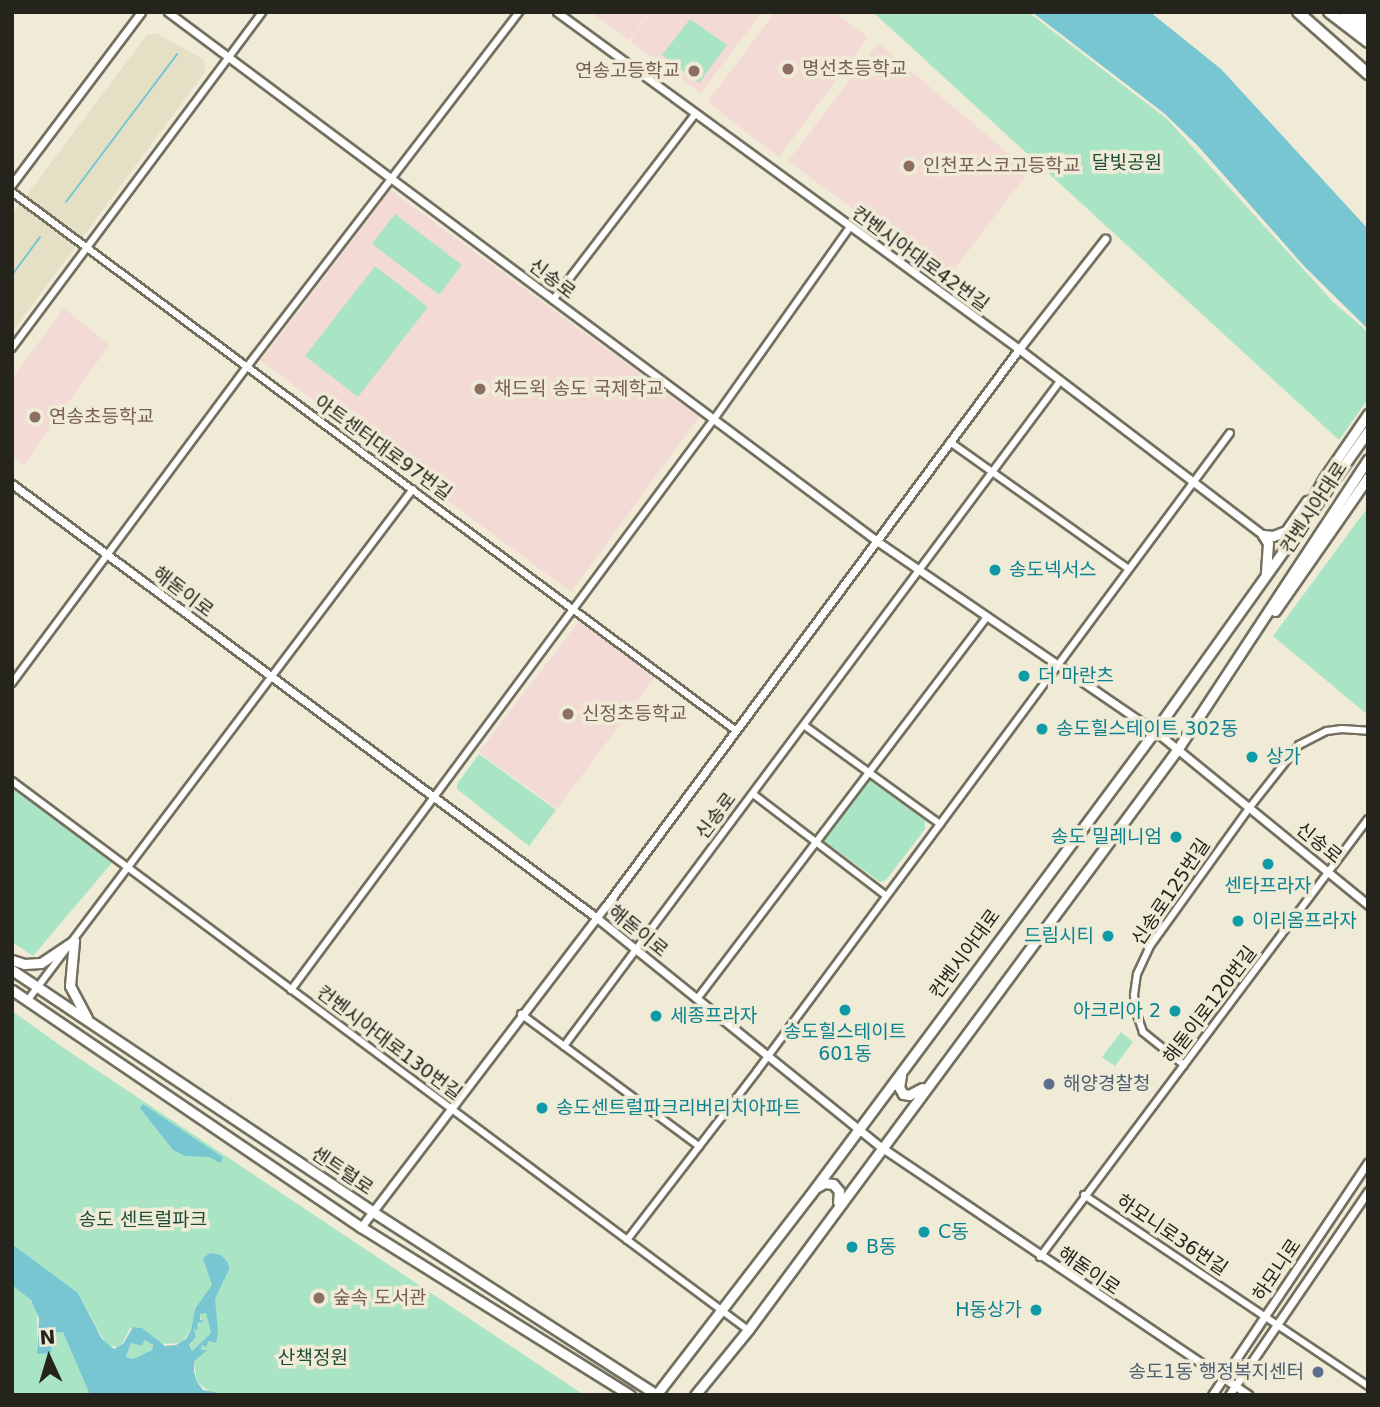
<!DOCTYPE html>
<html>
<head>
<meta charset="utf-8">
<style>
  body { margin:0 }
  #map { position:relative; width:1380px; height:1407px; overflow:hidden; background:#efebd7; font-family:"DejaVu Sans","Noto Sans KR",sans-serif }
  div>[style] { position:absolute }
  [style*='--x'] { left:calc(var(--x)*1px); top:calc(var(--y)*1px); width:calc(var(--w)*1px); rotate:calc(var(--a)*1deg) }
  .built>* { inset:0; background:#e4dfc5 }
  .education>* { inset:0; background:#f4dad5 }
  .green>* { inset:0; background:#a9e5c4 }
  .water>* { inset:0; background:#79c6d3 }
  .stream>* { height:2px; margin:-1px; padding:0 1px; transform-origin:1px; border-radius:1px; background:#79c6d3 }
  .roads { filter:drop-shadow(2px 0 #73705f) drop-shadow(-2px 0 #73705f) drop-shadow(0 2px #73705f) drop-shadow(0 -2px #73705f) }
  .minor>* { height:6px; margin:-3px; padding:0 3px; transform-origin:3px; border-radius:3px; background:#fff }
  .tertiary>* { height:7px; margin:-3.5px; padding:0 3.5px; transform-origin:3.5px; border-radius:3.5px; background:#fff }
  .secondary>* { height:9px; margin:-4.5px; padding:0 4.5px; transform-origin:4.5px; border-radius:4.5px; background:#fff }
  .primary>* { height:10px; margin:-5px; padding:0 5px; transform-origin:5px; border-radius:5px; background:#fff }
  .trunk>* { height:10px; margin:-5px; padding:0 5px; transform-origin:5px; border-radius:5px; background:#fff }
  .dots>* { width:19px; height:19px; translate:-50% -50%; box-sizing:border-box; border:4px solid #efebd7; border-radius:50% }
  span { translate:-50% -50%; white-space:nowrap; text-align:center; line-height:1.15; -webkit-text-stroke:7px #efebd7; paint-order:stroke }
  .education-label { font-size:19px; color:#785e54 }
  .left { translate:0 -50%; text-align:left }
  .right { translate:-100% -50%; text-align:right }
  .park-label { font-size:19px; color:#1d4d37 }
  .street-label { font-size:19px; color:#24231c }
  .culture-label { font-size:19px; color:#0d838f }
  .service-label { font-size:19px; color:#4e5e75 }
  .frame { position:absolute; inset:0; border:14px solid #24231c; pointer-events:none }
  .north { position:absolute; left:14px; top:1323px; width:70px; height:70px; -webkit-text-stroke:5px #efebd7; paint-order:stroke; rotate:356deg; font-size:19px; font-weight:700; line-height:28px; text-align:center; color:#24231c }
  .north::after { content:''; display:block; margin:auto; width:24px; height:32px; background:#24231c; clip-path:polygon(50% 0,100% 100%,50% 72%,0 100%) }
</style>
</head>
<body>
<div id="map">
  <div class="built">
    <i style="clip-path:polygon(156px 33px,204px 60px,205px 72px,12px 332px,12px 215px,147px 35px)"></i>
  </div>
  <div class="education">
    <i style="clip-path:polygon(591px 12px,650px 12px,629px 40px)"></i>
    <i style="clip-path:polygon(651px 12px,762px 12px,701px 93px,630px 41px)"></i>
    <i style="clip-path:polygon(775px 12px,834px 12px,868px 37px,779px 157px,710px 104px,709px 100px)"></i>
    <i style="clip-path:polygon(878px 43px,1029px 171px,947px 279px,788px 161px)"></i>
    <i style="clip-path:polygon(390px 190px,699px 417px,571px 592px,261px 361px)"></i>
    <i style="clip-path:polygon(64px 308px,109px 345px,24px 465px,12px 456px,12px 379px)"></i>
    <i style="clip-path:polygon(580px 620px,656px 676px,557px 809px,479px 752px)"></i>
  </div>
  <div class="green">
    <i style="clip-path:polygon(873px 12px,1028px 12px,1167px 119px,1333px 302px,1368px 332px,1368px 399px,1339px 440px)"></i>
    <i style="clip-path:polygon(690px 19px,727px 45px,699px 83px,662px 55px)"></i>
    <i style="clip-path:polygon(395px 214px,462px 265px,439px 295px,372px 244px)"></i>
    <i style="clip-path:polygon(375px 266px,428px 307px,358px 397px,305px 356px)"></i>
    <i style="clip-path:polygon(1368px 507px,1368px 715px,1273px 636px)"></i>
    <i style="clip-path:polygon(479px 754px,556px 810px,529px 846px,457px 789px,457px 784px)"></i>
    <i style="clip-path:polygon(870px 780px,925px 820px,925px 829px,886px 880px,880px 882px,824px 841px)"></i>
    <i style="clip-path:polygon(12px 786px,116px 858px,33px 956px,12px 942px)"></i>
    <i style="clip-path:polygon(12px 1011px,71px 1053px,584px 1395px,230px 1395px,210px 1392px,197px 1382px,194px 1363px,204px 1352px,201px 1349px,203px 1345px,206px 1346px,209px 1341px,216px 1343px,215px 1299px,195px 1309px,191px 1330px,181px 1343px,161px 1344px,139px 1327px,130px 1328px,120px 1348px,106px 1344px,78px 1293px,12px 1244px)"></i>
    <i style="clip-path:polygon(1121px 1032px,1133px 1042px,1115px 1066px,1102px 1057px)"></i>
    <i style="clip-path:polygon(12px 1285px,27px 1295px,37px 1310px,37px 1354px,52px 1333px,63px 1332px,90px 1395px,12px 1395px)"></i>
    <i style="clip-path:polygon(206px 1313px,211px 1333px,192px 1351px,189px 1346px,195px 1338px,194px 1329px,201px 1321px,200px 1314px)"></i>
    <i style="clip-path:polygon(145px 1340px,152px 1343px,152px 1350px,133px 1359px,126px 1357px,131px 1343px,140px 1346px)"></i>
  </div>
  <div class="water">
    <i style="clip-path:polygon(1032px 12px,1150px 12px,1221px 69px,1368px 229px,1368px 329px,1304px 266px,1198px 146px,1165px 114px)"></i>
    <i style="clip-path:polygon(143px 1104px,221px 1156px,223px 1158px,220px 1163px,209px 1157px,185px 1156px,173px 1150px,140px 1108px)"></i>
    <i style="clip-path:polygon(evenodd,12px 1244px,78px 1293px,102px 1339px,114px 1349px,123px 1344px,133px 1327px,142px 1328px,165px 1346px,176px 1345px,186px 1339px,191px 1330px,195px 1309px,212px 1285px,203px 1258px,210px 1253px,221px 1255px,228px 1263px,229px 1269px,215px 1299px,218px 1333px,216px 1343px,209px 1341px,206px 1347px,202px 1345px,201px 1350px,207px 1350px,194px 1362px,194px 1372px,197px 1382px,203px 1390px,230px 1395px,90px 1395px,63px 1332px,52px 1333px,51px 1353px,37px 1354px,39px 1318px,31px 1300px,12px 1285px,12px 1244px,206px 1313px,211px 1333px,192px 1351px,189px 1345px,196px 1337px,194px 1329px,197px 1330px,198px 1323px,204px 1321px,200px 1320px,200px 1314px,206px 1313px,12px 1244px,145px 1340px,153px 1345px,152px 1350px,133px 1359px,126px 1357px,131px 1343px,141px 1346px,145px 1340px)"></i>
  </div>
  <div class="stream">
    <i style="--x:66;--y:202;--w:185;--a:-53.1"></i>
    <i style="--x:12;--y:275;--w:47;--a:-53.6"></i>
  </div>
  <div class="roads">
    <div class="minor">
      <i style="--x:12;--y:192;--w:901;--a:36.65"></i>
      <i style="--x:553;--y:300;--w:234;--a:-52.6"></i>
      <i style="--x:12;--y:348;--w:419;--a:-53.3"></i>
      <i style="--x:950;--y:442;--w:219;--a:35.4"></i>
      <i style="--x:12;--y:683;--w:392;--a:-53.4"></i>
      <i style="--x:246;--y:368;--w:449;--a:-52.5"></i>
      <i style="--x:805;--y:726;--w:167;--a:36"></i>
      <i style="--x:12;--y:781;--w:918;--a:36.72"></i>
      <i style="--x:753;--y:794;--w:166;--a:37.4"></i>
      <i style="--x:291;--y:990;--w:711;--a:-53.47"></i>
      <i style="--x:714;--y:419;--w:235;--a:-54.7"></i>
      <i style="--x:697;--y:999;--w:480;--a:-52.8"></i>
      <i style="--x:27;--y:1001;--w:641;--a:-52.99"></i>
      <i style="--x:521;--y:1014;--w:222;--a:36.6"></i>
      <i style="--x:564;--y:1046;--w:830;--a:-53.28"></i>
      <i style="--x:1184;--y:1065;--w:53;--a:-141.2"></i>
      <i style="--x:1143;--y:1032;--w:18;--a:-109"></i>
      <i style="--x:1137;--y:1015;--w:20;--a:-99"></i>
      <i style="--x:1134;--y:995;--w:21;--a:-82"></i>
      <i style="--x:1137;--y:974;--w:31;--a:-65"></i>
      <i style="--x:1150;--y:946;--w:171;--a:-54.3"></i>
      <i style="--x:1250;--y:807;--w:79;--a:-51.7"></i>
      <i style="--x:1299;--y:745;--w:31;--a:-27"></i>
      <i style="--x:1327;--y:731;--w:15;--a:-8"></i>
      <i style="--x:1342;--y:729;--w:26;--a:4"></i>
      <i style="--x:1084;--y:1195;--w:342;--a:33.9"></i>
      <i style="--x:627;--y:1240;--w:213;--a:-52.4"></i>
      <i style="--x:757;--y:1071;--w:794;--a:-53.45"></i>
      <i style="--x:1040;--y:1257;--w:547;--a:-53.17"></i>
    </div>
    <div class="tertiary">
      <i style="--x:168;--y:12;--w:885;--a:36.73"></i>
      <i style="--x:877;--y:541;--w:337;--a:34.4"></i>
      <i style="--x:1155;--y:731;--w:275;--a:39.2"></i>
      <i style="--x:557;--y:12;--w:572;--a:36.11"></i>
      <i style="--x:1019;--y:349;--w:307;--a:37.3"></i>
      <i style="--x:12;--y:184;--w:215;--a:-53.1"></i>
      <i style="--x:12;--y:484;--w:728;--a:36.57"></i>
      <i style="--x:597;--y:918;--w:365;--a:38.9"></i>
      <i style="--x:881;--y:1147;--w:443;--a:34"></i>
      <i style="--x:361;--y:1227;--w:402;--a:-52.7"></i>
      <i style="--x:605;--y:907;--w:695;--a:-53.43"></i>
      <i style="--x:1019;--y:349;--w:140;--a:-52"></i>
      <i style="--x:1212;--y:1395;--w:280;--a:-56.2"></i>
      <i style="--x:1229;--y:1395;--w:247;--a:-55.7"></i>
    </div>
    <div class="secondary">
      <i style="--x:1313;--y:509;--w:95;--a:-54.8"></i>
      <i style="--x:1263;--y:535;--w:10;--a:6"></i>
      <i style="--x:1273;--y:536;--w:14;--a:-21"></i>
      <i style="--x:1286;--y:531;--w:37;--a:-55"></i>
      <i style="--x:1263;--y:535;--w:9;--a:58"></i>
      <i style="--x:1268;--y:543;--w:31;--a:94"></i>
      <i style="--x:1275;--y:611;--w:163;--a:-55.2"></i>
      <i style="--x:74;--y:941;--w:45;--a:95.1"></i>
      <i style="--x:70;--y:986;--w:36;--a:62"></i>
      <i style="--x:12;--y:960;--w:13;--a:18"></i>
      <i style="--x:24;--y:964;--w:17;--a:-3"></i>
      <i style="--x:41;--y:963;--w:40;--a:-34"></i>
      <i style="--x:12;--y:970;--w:435;--a:33.8"></i>
      <i style="--x:373;--y:1212;--w:338;--a:32.8"></i>
      <i style="--x:12;--y:990;--w:422;--a:34.2"></i>
      <i style="--x:361;--y:1227;--w:317;--a:32"></i>
      <i style="--x:901;--y:1075;--w:12;--a:99"></i>
      <i style="--x:899;--y:1087;--w:8;--a:60"></i>
      <i style="--x:903;--y:1094;--w:6;--a:9"></i>
      <i style="--x:909;--y:1095;--w:15;--a:-28"></i>
      <i style="--x:817;--y:1187;--w:8;--a:-30"></i>
      <i style="--x:824;--y:1183;--w:9;--a:6"></i>
      <i style="--x:833;--y:1184;--w:9;--a:49"></i>
      <i style="--x:839;--y:1191;--w:11;--a:95"></i>
      <i style="--x:656;--y:1395;--w:252;--a:-52.4"></i>
      <i style="--x:810;--y:1195;--w:578;--a:-53.37"></i>
      <i style="--x:1155;--y:731;--w:224;--a:-54.5"></i>
      <i style="--x:1285;--y:549;--w:81;--a:-61.2"></i>
      <i style="--x:1324;--y:478;--w:78;--a:-55.5"></i>
      <i style="--x:695;--y:1395;--w:84;--a:-50.8"></i>
      <i style="--x:748;--y:1330;--w:721;--a:-53.51"></i>
      <i style="--x:1177;--y:750;--w:348;--a:-56.7"></i>
    </div>
    <div class="primary">
      <i style="--x:1298;--y:12;--w:94;--a:41.5"></i>
    </div>
    <div class="trunk">
      <i style="--x:1329;--y:12;--w:49;--a:37.6"></i>
      <i style="--x:1345;--y:12;--w:31;--a:42"></i>
      <i style="--x:1359;--y:12;--w:12;--a:42"></i>
    </div>
  </div>
  <div class="dots">
    <i style="left:788px;top:69px;background:#8d6e63"></i>
    <i style="left:694px;top:71px;background:#8d6e63"></i>
    <i style="left:909px;top:166px;background:#8d6e63"></i>
    <i style="left:480px;top:389px;background:#8d6e63"></i>
    <i style="left:35px;top:417px;background:#8d6e63"></i>
    <i style="left:995px;top:570px;background:#0f9aa8"></i>
    <i style="left:1024px;top:676px;background:#0f9aa8"></i>
    <i style="left:568px;top:714px;background:#8d6e63"></i>
    <i style="left:1042px;top:729px;background:#0f9aa8"></i>
    <i style="left:1252px;top:757px;background:#0f9aa8"></i>
    <i style="left:1176px;top:837px;background:#0f9aa8"></i>
    <i style="left:1268px;top:864px;background:#0f9aa8"></i>
    <i style="left:1238px;top:921px;background:#0f9aa8"></i>
    <i style="left:1108px;top:936px;background:#0f9aa8"></i>
    <i style="left:845px;top:1010px;background:#0f9aa8"></i>
    <i style="left:1175px;top:1011px;background:#0f9aa8"></i>
    <i style="left:656px;top:1016px;background:#0f9aa8"></i>
    <i style="left:1049px;top:1084px;background:#5c6f8a"></i>
    <i style="left:542px;top:1108px;background:#0f9aa8"></i>
    <i style="left:924px;top:1232px;background:#0f9aa8"></i>
    <i style="left:852px;top:1247px;background:#0f9aa8"></i>
    <i style="left:319px;top:1298px;background:#8d6e63"></i>
    <i style="left:1036px;top:1310px;background:#0f9aa8"></i>
    <i style="left:1318px;top:1372px;background:#5c6f8a"></i>
  </div>
  <div class="education-label">
    <span class="left" style="left:802px;top:69px">명선초등학교</span>
    <span class="right" style="left:680px;top:71px">연송고등학교</span>
    <span class="left" style="left:923px;top:166px">인천포스코고등학교</span>
    <span class="left" style="left:494px;top:389px">채드윅 송도 국제학교</span>
    <span class="left" style="left:49px;top:417px">연송초등학교</span>
    <span class="left" style="left:582px;top:714px">신정초등학교</span>
    <span class="left" style="left:333px;top:1298px">숲속 도서관</span>
  </div>
  <div class="park-label">
    <span style="left:1127px;top:163px">달빛공원</span>
    <span style="left:143px;top:1220px">송도 센트럴파크</span>
    <span style="left:313px;top:1358px">산책정원</span>
  </div>
  <div class="street-label">
    <span style="left:920px;top:259px;rotate:36deg">컨벤시아대로42번길</span>
    <span style="left:552px;top:279px;rotate:37deg">신송로</span>
    <span style="left:383px;top:448px;rotate:36deg">아트센터대로97번길</span>
    <span style="left:1314px;top:508px;rotate:-57deg">컨벤시아대로</span>
    <span style="left:183px;top:592px;rotate:37deg">해돋이로</span>
    <span style="left:716px;top:816px;rotate:-53deg">신송로</span>
    <span style="left:1319px;top:843px;rotate:39deg">신송로</span>
    <span style="left:1171px;top:892px;rotate:-56deg">신송로125번길</span>
    <span style="left:638px;top:931px;rotate:39deg">해돋이로</span>
    <span style="left:965px;top:954px;rotate:-54deg">컨벤시아대로</span>
    <span style="left:1210px;top:1005px;rotate:-53deg">해돋이로120번길</span>
    <span style="left:389px;top:1043px;rotate:37deg">컨벤시아대로130번길</span>
    <span style="left:342px;top:1171px;rotate:34deg">센트럴로</span>
    <span style="left:1172px;top:1235px;rotate:34deg">하모니로36번길</span>
    <span style="left:1277px;top:1270px;rotate:-56deg">하모니로</span>
    <span style="left:1089px;top:1271px;rotate:34deg">해돋이로</span>
  </div>
  <div class="culture-label">
    <span class="left" style="left:1009px;top:570px">송도넥서스</span>
    <span class="left" style="left:1038px;top:676px">더 마란츠</span>
    <span class="left" style="left:1056px;top:729px">송도힐스테이트 302동</span>
    <span class="left" style="left:1266px;top:757px">상가</span>
    <span class="right" style="left:1162px;top:837px">송도 밀레니엄</span>
    <span style="left:1268px;top:886px">센타프라자</span>
    <span class="left" style="left:1252px;top:921px">이리옴프라자</span>
    <span class="right" style="left:1094px;top:936px">드림시티</span>
    <span class="right" style="left:1161px;top:1011px">아크리아 2</span>
    <span class="left" style="left:670px;top:1016px">세종프라자</span>
    <span style="left:845px;top:1043px">송도힐스테이트<br>601동</span>
    <span class="left" style="left:556px;top:1108px">송도센트럴파크리버리치아파트</span>
    <span class="left" style="left:938px;top:1232px">C동</span>
    <span class="left" style="left:866px;top:1247px">B동</span>
    <span class="right" style="left:1022px;top:1310px">H동상가</span>
  </div>
  <div class="service-label">
    <span class="left" style="left:1063px;top:1084px">해양경찰청</span>
    <span class="right" style="left:1304px;top:1372px">송도1동 행정복지센터</span>
  </div>
  <div class="frame"></div>
  <div class="north">N</div>
</div>
</body>
</html>
